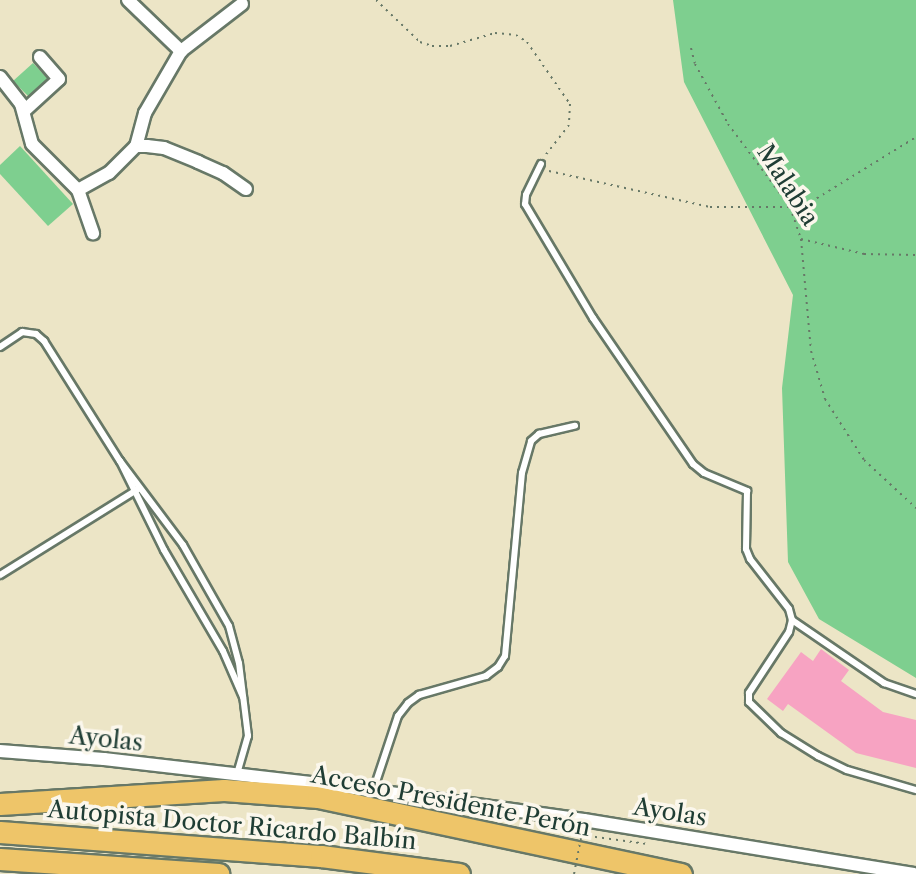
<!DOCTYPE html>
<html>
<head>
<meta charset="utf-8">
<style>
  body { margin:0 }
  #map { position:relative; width:916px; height:874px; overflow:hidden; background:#ece5c6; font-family:"Libre Caslon Text",serif }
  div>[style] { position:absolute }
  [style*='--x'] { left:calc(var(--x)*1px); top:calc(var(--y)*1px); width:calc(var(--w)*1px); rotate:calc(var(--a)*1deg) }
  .green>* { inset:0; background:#7ecf8f }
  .building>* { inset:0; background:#f7a3c2 }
  .path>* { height:2px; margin-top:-1px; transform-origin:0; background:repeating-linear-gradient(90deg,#677867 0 2px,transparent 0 7px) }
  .roads { filter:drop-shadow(2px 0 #677867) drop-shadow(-2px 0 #677867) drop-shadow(0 2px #677867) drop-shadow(0 -2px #677867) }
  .lane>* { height:6px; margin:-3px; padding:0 3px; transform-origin:3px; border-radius:3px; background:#fff }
  .street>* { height:12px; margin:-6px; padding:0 6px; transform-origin:6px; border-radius:6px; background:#fff }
  .highway>* { height:21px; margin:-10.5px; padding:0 10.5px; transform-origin:10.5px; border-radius:10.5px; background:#eec569 }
  .path-bridge>* { height:2px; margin-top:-1px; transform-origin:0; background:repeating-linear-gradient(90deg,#677867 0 2px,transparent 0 7px) }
  span { translate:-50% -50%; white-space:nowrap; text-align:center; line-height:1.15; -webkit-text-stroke:7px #fbf7ec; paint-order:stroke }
  .street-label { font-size:24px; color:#1f3d34 }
</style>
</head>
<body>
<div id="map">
  <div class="green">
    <i style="clip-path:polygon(673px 0,916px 0,916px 678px,819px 619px,788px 562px,782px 388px,793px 295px,684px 82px)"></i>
    <i style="clip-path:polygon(33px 63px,48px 79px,29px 97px,13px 81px)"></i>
    <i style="clip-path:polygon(20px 146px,73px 204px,48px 226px,0 174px,0 165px)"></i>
  </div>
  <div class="building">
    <i style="clip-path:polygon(821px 649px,849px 670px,841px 681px,883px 712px,916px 720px,916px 768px,856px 753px,788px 704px,783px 711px,767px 699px,801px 652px,813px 661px)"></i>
  </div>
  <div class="path">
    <i style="--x:376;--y:0;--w:61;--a:43.7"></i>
    <i style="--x:420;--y:42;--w:13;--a:18"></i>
    <i style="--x:432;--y:46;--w:18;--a:0"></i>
    <i style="--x:450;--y:46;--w:47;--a:-16.1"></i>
    <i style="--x:495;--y:33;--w:21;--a:5"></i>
    <i style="--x:516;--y:35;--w:13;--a:32"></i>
    <i style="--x:527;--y:42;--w:75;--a:55.3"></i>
    <i style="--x:570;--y:104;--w:21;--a:93"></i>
    <i style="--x:569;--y:125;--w:41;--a:128"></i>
    <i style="--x:691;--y:48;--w:16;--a:76"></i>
    <i style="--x:695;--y:64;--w:68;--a:61.2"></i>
    <i style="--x:728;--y:124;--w:104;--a:53.2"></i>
    <i style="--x:790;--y:207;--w:34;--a:71"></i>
    <i style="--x:801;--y:239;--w:65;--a:13.4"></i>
    <i style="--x:864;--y:254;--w:52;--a:1.1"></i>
    <i style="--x:549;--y:171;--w:165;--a:12.6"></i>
    <i style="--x:710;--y:207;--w:80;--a:0"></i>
    <i style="--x:793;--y:213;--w:145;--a:-31.7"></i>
    <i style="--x:801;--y:239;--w:112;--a:84.9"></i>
    <i style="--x:811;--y:351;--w:50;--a:73.7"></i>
    <i style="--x:825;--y:399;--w:72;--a:57.4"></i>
    <i style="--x:864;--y:460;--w:71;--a:42.7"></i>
    <i style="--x:571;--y:830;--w:3;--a:90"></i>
    <i style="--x:571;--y:833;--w:10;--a:11"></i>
    <i style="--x:581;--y:835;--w:67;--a:7.8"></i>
  </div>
  <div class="roads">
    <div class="lane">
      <i style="--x:541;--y:164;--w:34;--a:116"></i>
      <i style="--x:526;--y:195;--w:9;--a:96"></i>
      <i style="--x:525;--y:204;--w:133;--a:59.2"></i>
      <i style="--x:593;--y:318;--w:177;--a:55.6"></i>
      <i style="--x:693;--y:464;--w:14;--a:39"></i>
      <i style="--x:704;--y:473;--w:47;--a:22.7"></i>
      <i style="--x:747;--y:491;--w:58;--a:91"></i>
      <i style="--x:746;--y:549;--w:11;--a:68"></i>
      <i style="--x:750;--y:559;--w:63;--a:52"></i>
      <i style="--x:789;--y:609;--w:11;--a:75"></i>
      <i style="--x:792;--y:620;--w:12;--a:104"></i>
      <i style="--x:789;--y:632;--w:73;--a:123.3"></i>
      <i style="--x:749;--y:693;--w:9;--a:90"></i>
      <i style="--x:749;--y:702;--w:45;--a:44.1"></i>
      <i style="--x:781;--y:733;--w:44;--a:31.9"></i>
      <i style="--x:818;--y:756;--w:32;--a:26"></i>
      <i style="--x:847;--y:770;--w:72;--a:16.2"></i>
      <i style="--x:0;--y:347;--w:27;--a:-34"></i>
      <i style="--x:22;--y:332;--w:14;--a:8"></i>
      <i style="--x:36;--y:334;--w:11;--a:41"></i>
      <i style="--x:44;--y:341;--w:142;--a:57.7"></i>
      <i style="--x:120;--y:461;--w:105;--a:53.1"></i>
      <i style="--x:183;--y:545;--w:93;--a:60.4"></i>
      <i style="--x:229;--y:626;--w:38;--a:75"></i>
      <i style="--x:239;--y:663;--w:34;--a:83"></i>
      <i style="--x:243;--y:697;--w:50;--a:-113.5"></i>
      <i style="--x:223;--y:651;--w:117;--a:-120.3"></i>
      <i style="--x:164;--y:550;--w:99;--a:-116.3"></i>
      <i style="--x:0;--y:575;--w:163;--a:-31.9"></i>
      <i style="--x:792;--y:620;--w:112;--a:34.4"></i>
      <i style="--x:884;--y:683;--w:34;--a:19"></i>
      <i style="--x:237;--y:774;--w:40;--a:-74"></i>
      <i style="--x:248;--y:736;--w:39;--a:-97"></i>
      <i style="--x:373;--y:791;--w:79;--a:-71.6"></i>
      <i style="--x:398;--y:716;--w:16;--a:-52"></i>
      <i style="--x:408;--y:703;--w:14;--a:-36"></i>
      <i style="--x:419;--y:695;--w:70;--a:-15.8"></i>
      <i style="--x:486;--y:676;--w:15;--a:-37"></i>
      <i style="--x:498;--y:667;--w:13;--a:-58"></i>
      <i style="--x:505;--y:656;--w:184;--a:-84.7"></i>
      <i style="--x:522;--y:473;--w:33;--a:-74"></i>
      <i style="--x:531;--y:441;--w:11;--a:-41"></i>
      <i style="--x:539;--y:434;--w:37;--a:-13"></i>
    </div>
    <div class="street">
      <i style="--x:128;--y:0;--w:74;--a:43.9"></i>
      <i style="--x:181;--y:51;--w:72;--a:120.1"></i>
      <i style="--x:145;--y:113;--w:34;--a:105"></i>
      <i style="--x:181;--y:51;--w:77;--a:-37.6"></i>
      <i style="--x:0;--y:77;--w:34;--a:52"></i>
      <i style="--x:21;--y:104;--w:41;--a:74.6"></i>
      <i style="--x:32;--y:144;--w:65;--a:45"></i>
      <i style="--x:78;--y:190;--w:35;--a:-29"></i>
      <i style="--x:109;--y:173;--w:38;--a:-45"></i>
      <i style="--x:136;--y:146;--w:11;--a:0"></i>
      <i style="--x:147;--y:146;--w:17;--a:7"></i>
      <i style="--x:164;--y:148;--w:37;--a:22"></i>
      <i style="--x:198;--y:162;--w:27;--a:24"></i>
      <i style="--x:223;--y:173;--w:28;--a:35"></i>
      <i style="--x:24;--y:111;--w:47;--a:-42.4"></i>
      <i style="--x:59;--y:79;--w:29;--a:-131"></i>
      <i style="--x:78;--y:190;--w:46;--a:70.8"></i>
      <i style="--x:0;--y:751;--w:104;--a:4.4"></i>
      <i style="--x:104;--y:759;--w:245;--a:6.6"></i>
      <i style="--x:347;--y:787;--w:239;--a:7.9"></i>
      <i style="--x:584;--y:820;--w:334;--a:9.3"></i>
    </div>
    <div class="highway">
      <i style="--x:0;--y:804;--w:224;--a:-3.6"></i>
      <i style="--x:224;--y:790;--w:94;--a:4.3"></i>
      <i style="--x:318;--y:797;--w:371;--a:12"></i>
      <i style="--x:0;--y:832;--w:322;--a:4.3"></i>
      <i style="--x:321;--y:856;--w:139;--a:7.4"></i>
      <i style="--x:0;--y:859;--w:219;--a:3.9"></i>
    </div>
  </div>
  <div class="path-bridge">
    <i style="--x:574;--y:874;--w:37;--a:-79"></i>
  </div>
  <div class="street-label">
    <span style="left:788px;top:185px;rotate:57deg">Malabia</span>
    <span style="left:106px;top:739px;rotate:6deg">Ayolas</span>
    <span style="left:451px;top:801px;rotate:11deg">Acceso Presidente Perón</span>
    <span style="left:670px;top:812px;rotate:9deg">Ayolas</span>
    <span style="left:232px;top:825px;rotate:5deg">Autopista Doctor Ricardo Balbín</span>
  </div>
</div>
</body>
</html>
